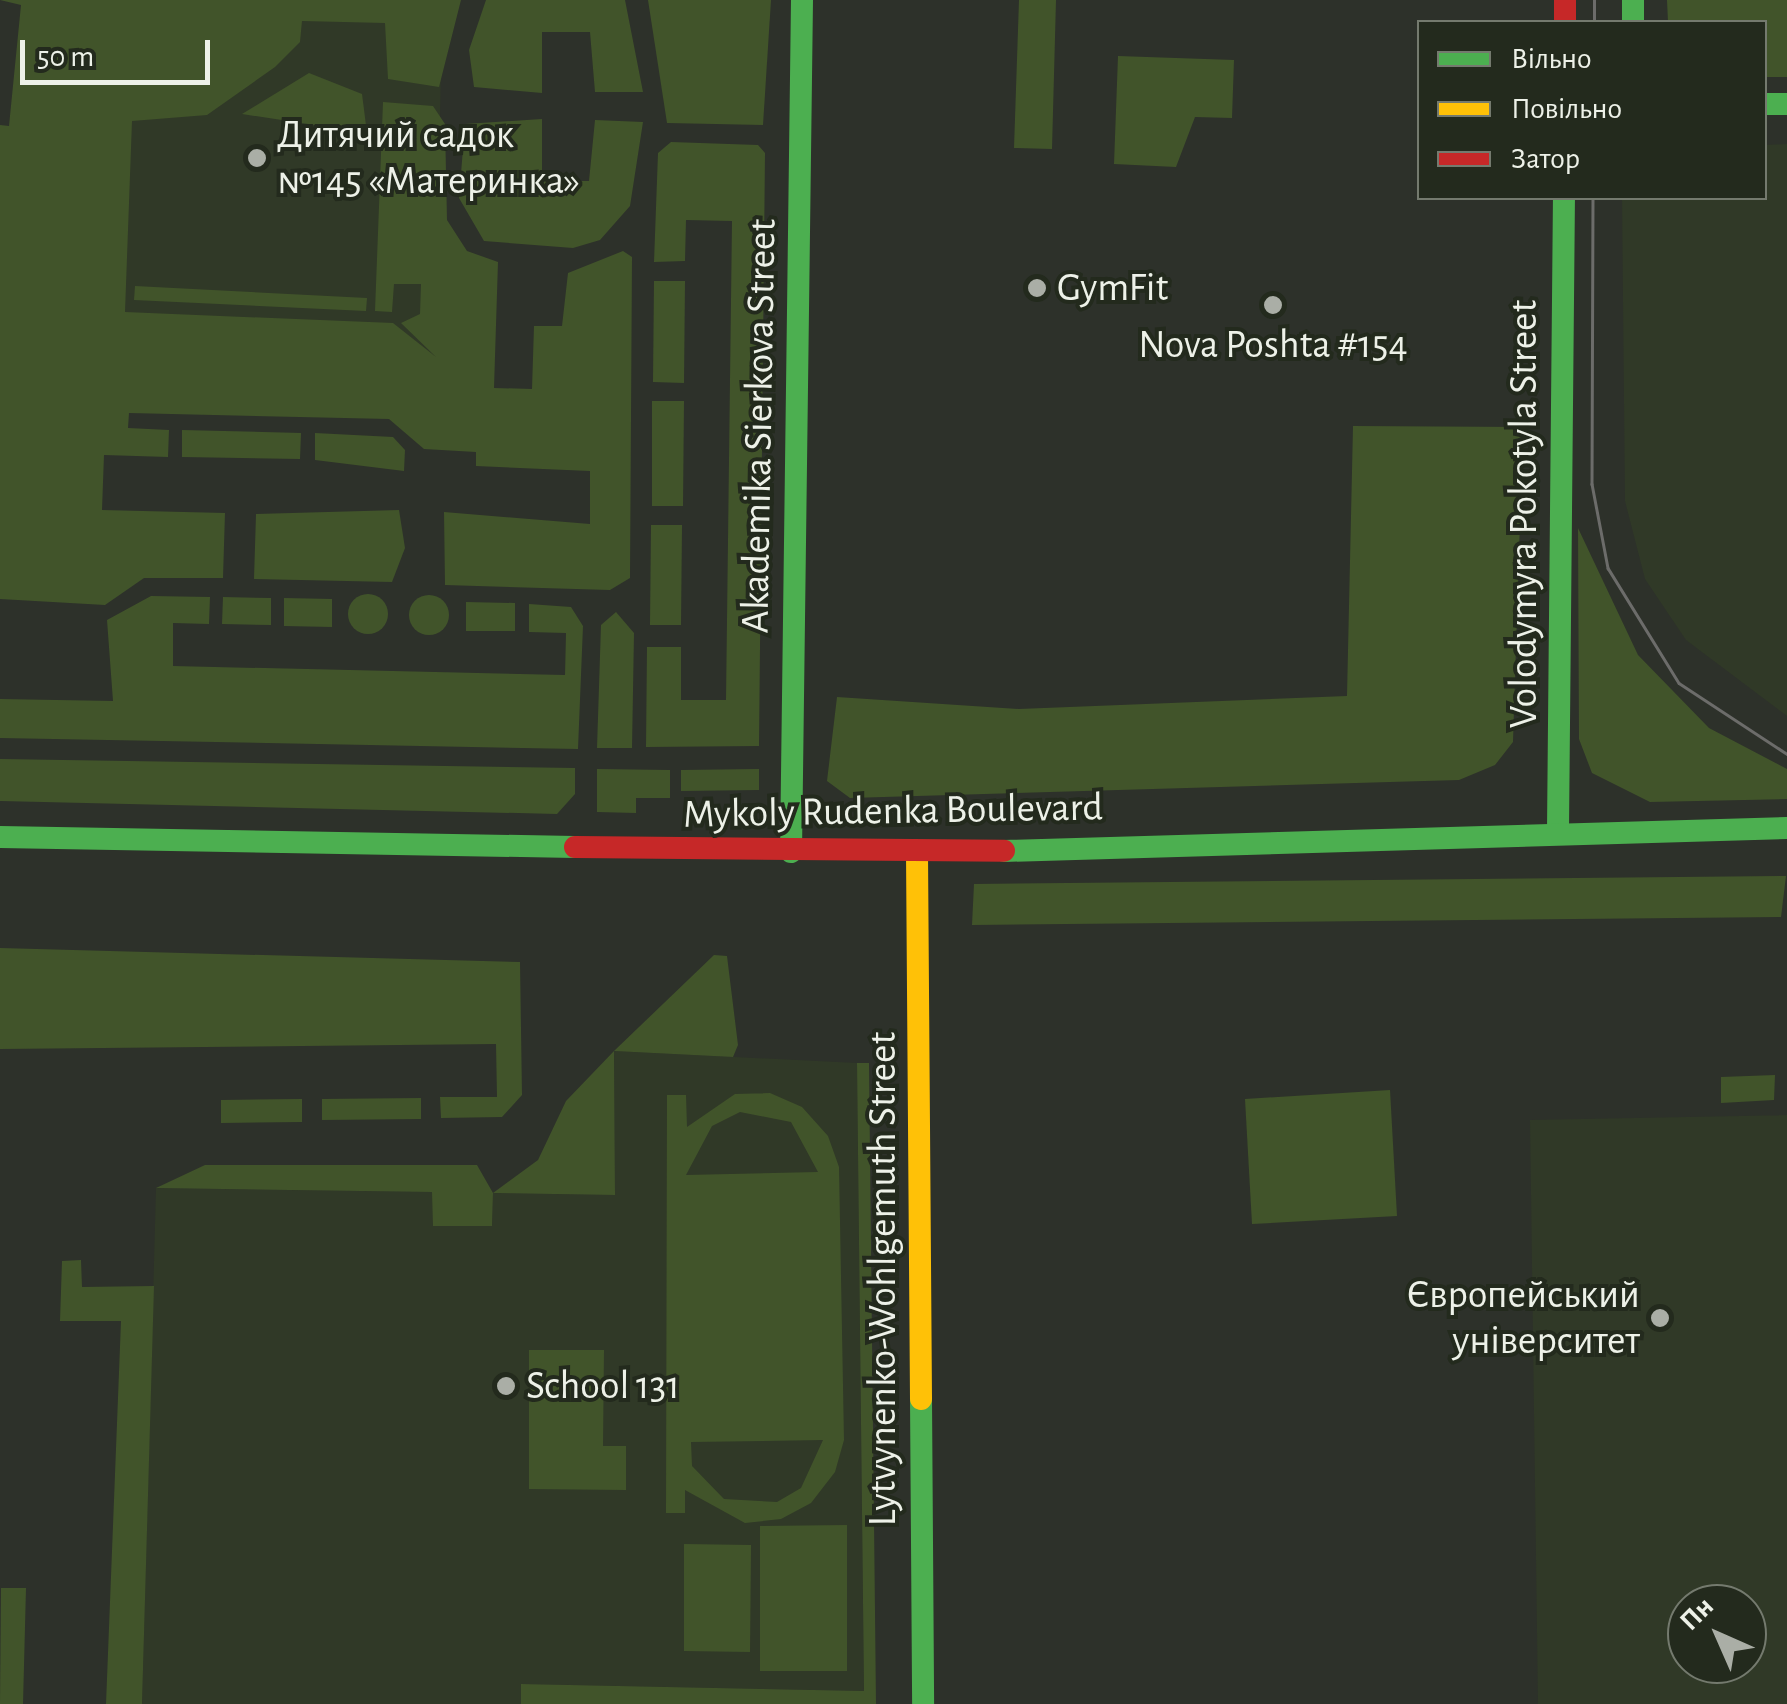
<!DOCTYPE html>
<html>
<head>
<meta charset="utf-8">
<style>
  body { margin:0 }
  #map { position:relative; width:1787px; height:1704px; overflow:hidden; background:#2d312a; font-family:"Alegreya Sans",sans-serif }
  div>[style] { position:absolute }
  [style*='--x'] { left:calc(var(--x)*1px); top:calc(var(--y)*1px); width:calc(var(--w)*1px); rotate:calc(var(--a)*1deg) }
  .built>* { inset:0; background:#303927 }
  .green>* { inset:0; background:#41542a }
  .round { border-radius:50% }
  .fast>* { height:22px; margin:-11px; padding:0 11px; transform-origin:11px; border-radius:11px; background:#4caf50 }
  .slow>* { height:22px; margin:-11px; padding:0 11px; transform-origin:11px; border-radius:11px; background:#ffc107 }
  .jam>* { height:22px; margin:-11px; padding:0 11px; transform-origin:11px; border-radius:11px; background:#c62828 }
  .tram>* { height:2.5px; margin:-1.25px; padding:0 1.25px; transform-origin:1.25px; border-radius:1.25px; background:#6c6c6a }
  .dots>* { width:28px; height:28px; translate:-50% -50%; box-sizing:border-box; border:5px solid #232a1d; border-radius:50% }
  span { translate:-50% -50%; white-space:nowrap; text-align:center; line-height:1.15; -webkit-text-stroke:8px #232a1d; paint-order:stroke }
  .poi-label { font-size:40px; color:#edf1e8 }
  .left { translate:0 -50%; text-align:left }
  .right { translate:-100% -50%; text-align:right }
  .street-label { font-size:40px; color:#edf1e8 }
  .legend { position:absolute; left:1417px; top:20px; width:350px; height:180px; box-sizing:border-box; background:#232a1d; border:2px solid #747a6e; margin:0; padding:12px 18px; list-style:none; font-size:30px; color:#edf1e8 }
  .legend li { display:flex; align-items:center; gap:20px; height:50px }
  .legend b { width:50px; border:2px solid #747a6e }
  .north { position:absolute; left:1667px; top:1584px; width:100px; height:100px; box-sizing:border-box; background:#232a1d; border:2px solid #747a6e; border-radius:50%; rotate:315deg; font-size:28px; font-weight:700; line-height:40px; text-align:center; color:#edf1e8 }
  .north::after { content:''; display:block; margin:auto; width:35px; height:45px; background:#aaaea6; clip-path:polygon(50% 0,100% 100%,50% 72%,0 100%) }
  .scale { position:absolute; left:20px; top:40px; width:190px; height:45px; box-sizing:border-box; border:5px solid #edf1e8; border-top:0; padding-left:12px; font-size:30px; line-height:35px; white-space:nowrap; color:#edf1e8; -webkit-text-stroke:8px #232a1d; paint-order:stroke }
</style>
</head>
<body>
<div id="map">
  <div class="built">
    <i style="clip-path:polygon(235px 0,442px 10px,435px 390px,64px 373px,83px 3px)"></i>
    <i style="clip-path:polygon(1787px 144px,1787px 716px,1686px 640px,1645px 579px,1625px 501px,1622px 198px,1764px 198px,1765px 145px)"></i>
    <i style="clip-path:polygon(614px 1051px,857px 1063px,864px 1691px,522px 1684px,521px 1704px,142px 1704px,156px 1188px,433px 1192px,492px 1226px,493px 1193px,615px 1195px)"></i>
    <i style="clip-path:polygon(evenodd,1787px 1115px,1787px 1704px,1538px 1704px,1530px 1120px,1787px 1115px,1687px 1604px,1747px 1604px,1747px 1664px,1687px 1664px,1687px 1604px)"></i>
  </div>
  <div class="green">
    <i style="clip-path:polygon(0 0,461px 0,439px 87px,388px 79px,385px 23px,302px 21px,300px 42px,275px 67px,207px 115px,132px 121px,125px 312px,393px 323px,436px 357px,401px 323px,420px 314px,421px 284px,394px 284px,392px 312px,375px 311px,383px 102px,433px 106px,445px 124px,447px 220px,467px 251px,498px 262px,494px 388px,532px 389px,534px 326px,562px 326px,568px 273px,623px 251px,632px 257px,630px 578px,610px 590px,445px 585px,444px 512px,590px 524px,590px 471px,476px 466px,476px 452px,424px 449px,389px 419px,129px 413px,128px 428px,169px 430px,168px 457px,104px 455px,102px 510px,225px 513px,223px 578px,144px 578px,105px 605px,0 599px,0 125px,9px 126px,21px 5px)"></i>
    <i style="clip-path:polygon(486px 0,625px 0,643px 92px,595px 92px,590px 32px,542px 32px,542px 93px,474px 87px,469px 50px)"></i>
    <i style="clip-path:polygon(648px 0,771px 0,763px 125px,667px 123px)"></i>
    <i style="clip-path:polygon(1019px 0,1056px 0,1052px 149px,1014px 148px)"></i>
    <i style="clip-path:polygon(1667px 0,1787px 0,1787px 77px,1765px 77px,1764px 22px,1668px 22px)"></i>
    <i style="clip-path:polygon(1118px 56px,1234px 60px,1232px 118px,1195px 117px,1176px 167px,1114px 164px)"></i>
    <i style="clip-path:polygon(309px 73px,362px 94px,367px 133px,242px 114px)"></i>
    <i style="clip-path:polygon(542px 119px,542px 181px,589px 181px,595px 120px,643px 122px,630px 206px,600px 240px,573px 248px,484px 241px,459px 198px,465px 124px)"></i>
    <i style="clip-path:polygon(671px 142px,758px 145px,765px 153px,759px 746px,646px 747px,647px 647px,681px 647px,681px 700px,726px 700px,732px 221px,686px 220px,685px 261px,654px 262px,658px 153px)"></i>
    <i style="clip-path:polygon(654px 281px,685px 281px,684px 383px,653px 382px)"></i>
    <i style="clip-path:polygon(135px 286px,367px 298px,366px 311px,134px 300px)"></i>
    <i style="clip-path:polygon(652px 401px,684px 401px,683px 506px,652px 506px)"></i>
    <i style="clip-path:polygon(1353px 426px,1523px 427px,1513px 742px,1495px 765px,1459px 780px,850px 798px,827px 781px,837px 697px,1019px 709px,1347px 696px)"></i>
    <i style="clip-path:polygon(182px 430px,301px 433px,300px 459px,182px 457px)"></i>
    <i style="clip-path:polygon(315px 433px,393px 437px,405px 450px,404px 471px,315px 460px)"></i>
    <i style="clip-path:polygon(399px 510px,405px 548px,392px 582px,254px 579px,256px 514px)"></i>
    <i style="clip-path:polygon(651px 525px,682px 525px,681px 625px,650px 625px)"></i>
    <i style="clip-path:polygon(1578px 528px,1638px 655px,1709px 728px,1787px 769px,1787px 799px,1650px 802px,1592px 773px,1579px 739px)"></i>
    <i class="round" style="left:348px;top:594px;width:40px;height:40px"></i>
    <i class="round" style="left:409px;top:595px;width:40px;height:40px"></i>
    <i style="clip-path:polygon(151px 596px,210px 597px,209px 624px,173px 623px,173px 666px,565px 675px,566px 633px,529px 632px,529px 604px,571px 607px,583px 626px,578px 749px,0 738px,0 699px,113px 701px,107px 620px)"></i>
    <i style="clip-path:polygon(223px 597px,271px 598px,271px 625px,222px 624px)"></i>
    <i style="clip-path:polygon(284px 598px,332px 599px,332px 627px,284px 626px)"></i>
    <i style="clip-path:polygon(466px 602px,515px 603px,515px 631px,466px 631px)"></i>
    <i style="clip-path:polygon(616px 612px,634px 633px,632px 748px,597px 748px,601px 625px)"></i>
    <i style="clip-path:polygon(0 759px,575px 768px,575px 794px,557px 814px,0 801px)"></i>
    <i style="clip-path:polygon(597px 769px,670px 770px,670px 798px,636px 798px,636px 813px,597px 812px)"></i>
    <i style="clip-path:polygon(759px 769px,759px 790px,681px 791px,681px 770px)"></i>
    <i style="clip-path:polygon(1786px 876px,1781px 917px,972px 925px,974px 884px)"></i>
    <i style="clip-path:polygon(0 948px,520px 962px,522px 1095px,502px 1117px,441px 1118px,440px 1097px,497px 1097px,496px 1044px,0 1049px)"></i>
    <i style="clip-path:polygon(714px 955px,727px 956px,738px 1045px,733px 1057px,614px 1051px,615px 1195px,493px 1193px,492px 1226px,433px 1226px,432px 1192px,156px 1188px,205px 1165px,477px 1165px,493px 1193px,538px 1160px,566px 1101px,614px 1051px)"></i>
    <i style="clip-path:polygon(857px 1063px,869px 1063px,876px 1704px,521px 1704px,521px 1684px,864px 1691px)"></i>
    <i style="clip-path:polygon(1775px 1075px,1774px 1100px,1721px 1103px,1721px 1077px)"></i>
    <i style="clip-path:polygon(1390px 1090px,1397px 1216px,1252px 1224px,1245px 1099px)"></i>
    <i style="clip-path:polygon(evenodd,770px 1093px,802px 1107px,828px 1136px,839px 1167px,844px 1440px,835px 1472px,811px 1503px,781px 1519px,745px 1523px,685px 1490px,685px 1513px,666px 1513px,667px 1095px,686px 1095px,687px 1127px,735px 1094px,770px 1093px,740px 1112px,791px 1122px,818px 1172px,686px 1175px,712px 1126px,740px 1112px,770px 1093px,823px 1440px,801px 1488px,777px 1502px,724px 1499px,692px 1466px,691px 1442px,823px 1440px)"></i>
    <i style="clip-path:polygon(421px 1098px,421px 1119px,322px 1120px,322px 1099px)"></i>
    <i style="clip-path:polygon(302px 1099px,302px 1122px,221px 1123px,221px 1100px)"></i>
    <i style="clip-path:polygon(81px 1260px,82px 1287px,154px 1286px,142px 1704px,106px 1704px,121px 1321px,60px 1321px,62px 1261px)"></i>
    <i style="clip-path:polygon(529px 1350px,604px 1350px,603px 1446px,626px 1446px,626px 1490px,529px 1489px)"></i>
    <i style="clip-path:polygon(847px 1525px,847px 1671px,760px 1671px,760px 1526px)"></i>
    <i style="clip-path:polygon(684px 1544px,751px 1545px,750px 1652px,684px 1651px)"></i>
    <i style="clip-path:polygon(1px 1588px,26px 1588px,23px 1704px,0 1704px)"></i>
  </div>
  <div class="fast">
    <i style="--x:1633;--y:0;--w:22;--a:90"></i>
    <i style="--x:1764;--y:104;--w:23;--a:0"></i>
    <i style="--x:1558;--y:830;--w:632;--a:-89.46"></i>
    <i style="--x:0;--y:837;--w:575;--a:1"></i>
    <i style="--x:1004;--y:851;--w:783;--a:-1.68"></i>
    <i style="--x:791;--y:852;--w:852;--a:-89.26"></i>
    <i style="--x:921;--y:1399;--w:305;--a:89.6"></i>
  </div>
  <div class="slow">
    <i style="--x:917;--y:853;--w:546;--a:89.58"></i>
  </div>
  <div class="jam">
    <i style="--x:1565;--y:0;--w:22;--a:90"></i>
    <i style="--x:575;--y:847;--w:429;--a:0.5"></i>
  </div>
  <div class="tram">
    <i style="--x:1594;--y:22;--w:22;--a:-90"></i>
    <i style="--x:1593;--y:198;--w:286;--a:90.2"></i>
    <i style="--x:1592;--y:484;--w:86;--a:79.2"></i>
    <i style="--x:1608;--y:568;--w:135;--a:58.3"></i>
    <i style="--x:1679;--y:683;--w:129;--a:33.3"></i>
  </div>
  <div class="dots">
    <i style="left:257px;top:158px;background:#aaaea6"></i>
    <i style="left:1037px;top:288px;background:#aaaea6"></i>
    <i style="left:1273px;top:305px;background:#aaaea6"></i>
    <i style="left:1660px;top:1318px;background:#aaaea6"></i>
    <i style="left:506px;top:1386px;background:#aaaea6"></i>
  </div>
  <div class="poi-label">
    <span class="left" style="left:277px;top:158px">Дитячий садок<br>№145 «Материнка»</span>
    <span class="left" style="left:1057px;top:288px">GymFit</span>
    <span style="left:1273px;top:345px">Nova Poshta #154</span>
    <span class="right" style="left:1640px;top:1318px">Європейський<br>університет</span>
    <span class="left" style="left:526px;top:1386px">School 131</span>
  </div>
  <div class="street-label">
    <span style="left:759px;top:426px;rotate:-89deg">Akademika Sierkova Street</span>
    <span style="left:1524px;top:514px;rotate:-90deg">Volodymyra Pokotyla Street</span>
    <span style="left:893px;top:811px;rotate:-1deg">Mykoly Rudenka Boulevard</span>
    <span style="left:883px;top:1279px;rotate:-90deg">Lytvynenko-Wohlgemuth Street</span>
  </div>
  <ul class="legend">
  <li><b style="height:12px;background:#4caf50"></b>Вільно</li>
  <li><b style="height:12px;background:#ffc107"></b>Повільно</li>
  <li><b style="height:12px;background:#c62828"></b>Затор</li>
  </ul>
  <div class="north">Пн</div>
  <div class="scale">50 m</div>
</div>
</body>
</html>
